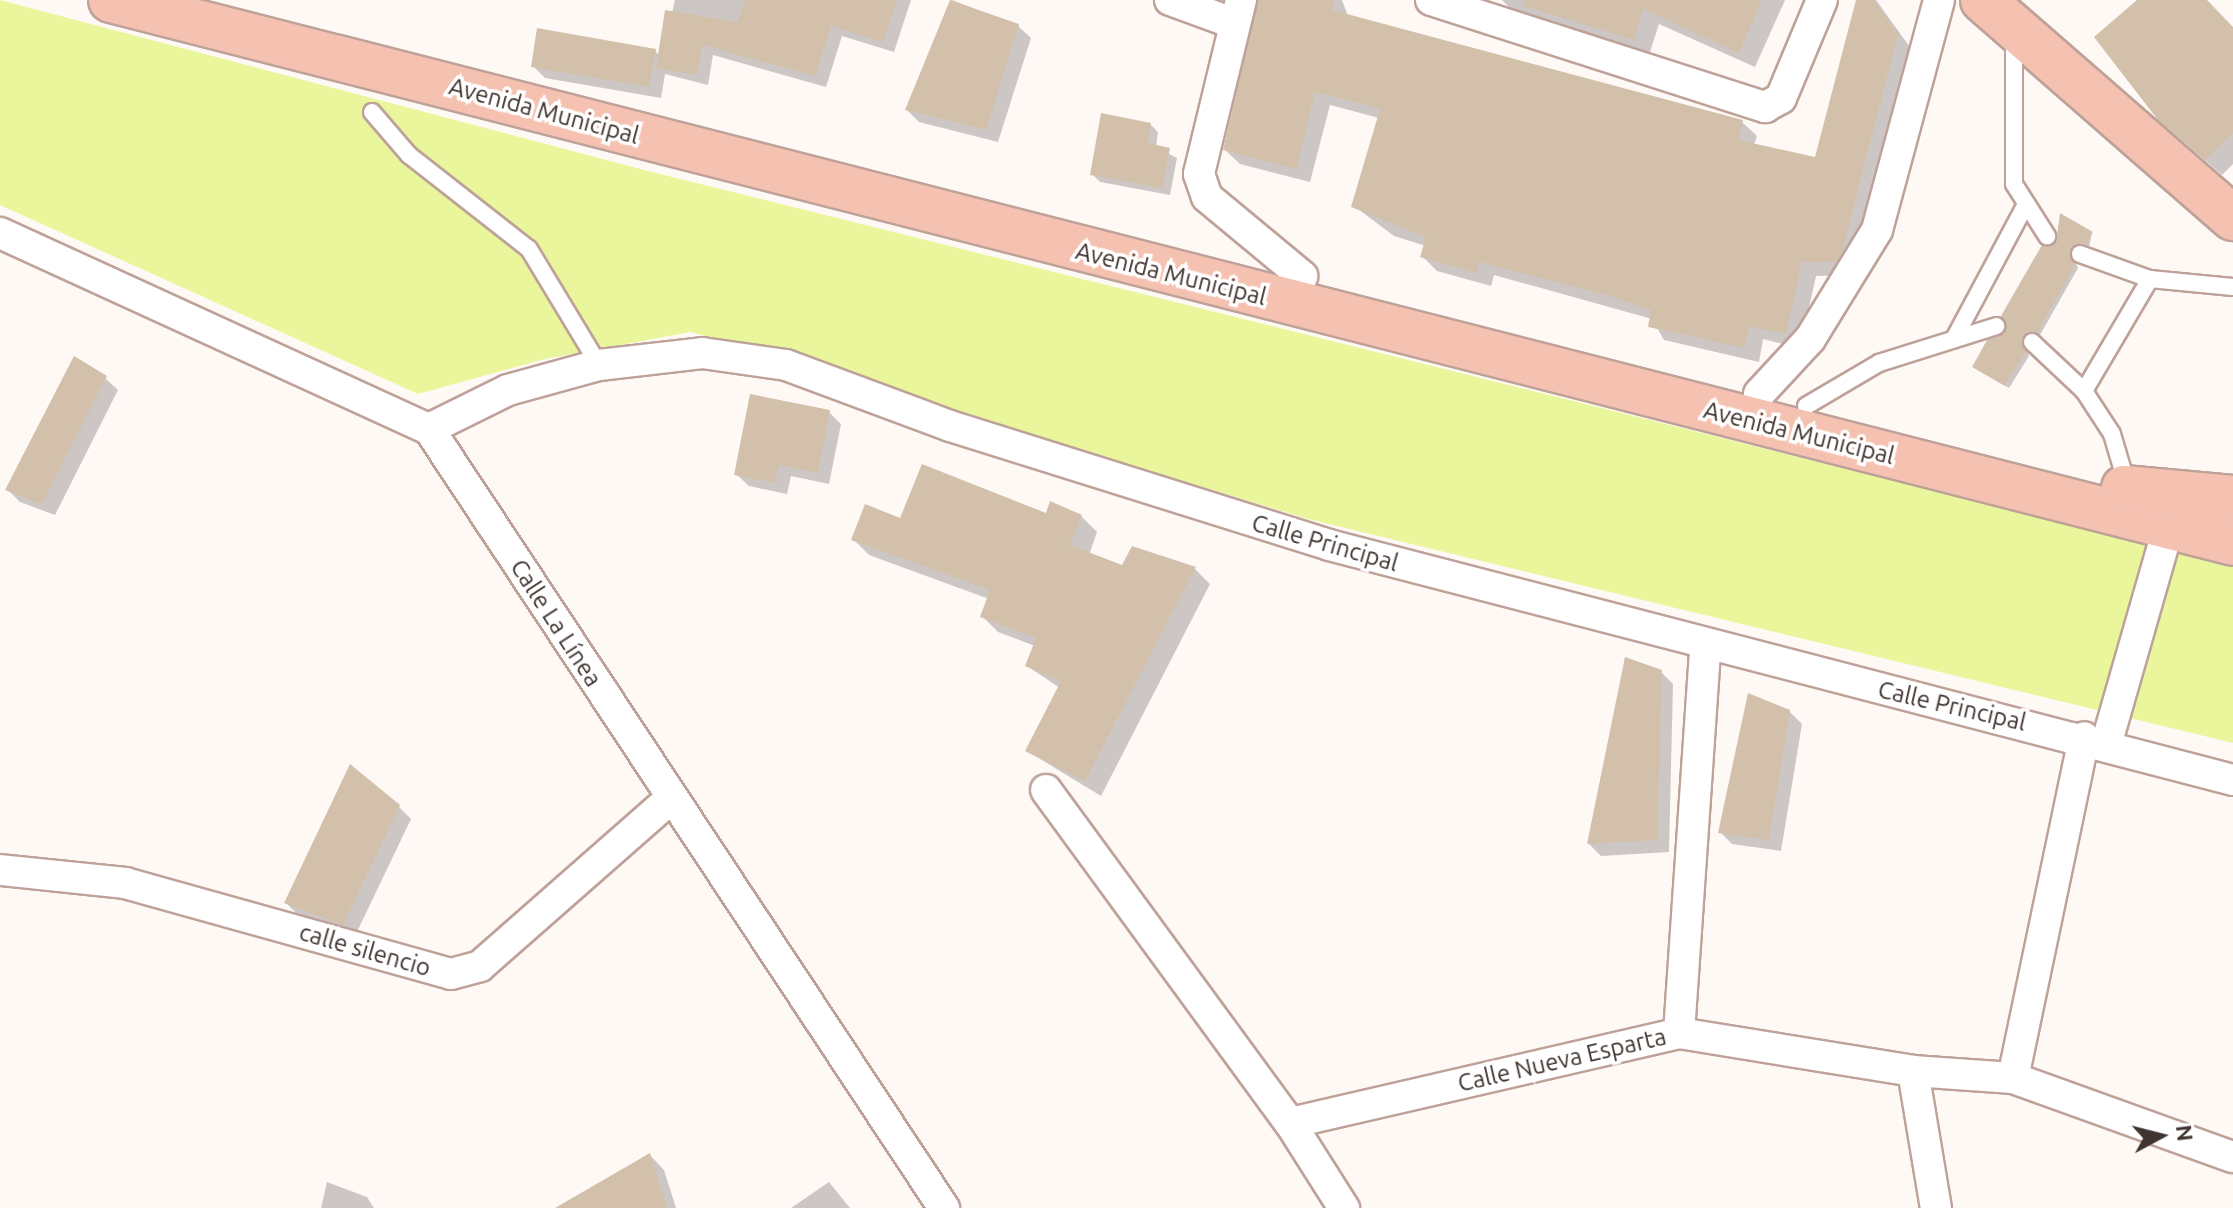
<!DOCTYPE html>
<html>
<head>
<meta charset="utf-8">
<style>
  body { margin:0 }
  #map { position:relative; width:2233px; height:1208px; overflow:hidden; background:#fff9f6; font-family:Ubuntu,sans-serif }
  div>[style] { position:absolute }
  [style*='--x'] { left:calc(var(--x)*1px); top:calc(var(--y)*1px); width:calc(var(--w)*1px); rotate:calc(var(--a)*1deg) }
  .green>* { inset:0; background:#eaf69b }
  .shadow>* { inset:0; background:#0003 }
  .building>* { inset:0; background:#d2c0ab }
  .roads { filter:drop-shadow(2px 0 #bea299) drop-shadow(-2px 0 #bea299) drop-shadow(0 2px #bea299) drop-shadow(0 -2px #bea299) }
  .lane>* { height:16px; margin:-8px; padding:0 8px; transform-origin:8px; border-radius:8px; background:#fff }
  .street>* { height:30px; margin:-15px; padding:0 15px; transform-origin:15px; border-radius:15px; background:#fff }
  .highway>* { height:44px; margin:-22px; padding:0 22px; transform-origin:22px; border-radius:22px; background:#f5c2b2 }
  span { translate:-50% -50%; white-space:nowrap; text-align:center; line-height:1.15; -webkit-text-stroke:7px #fff; paint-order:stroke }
  .street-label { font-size:24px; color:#403430 }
  .north { position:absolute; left:2121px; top:1096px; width:80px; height:80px; -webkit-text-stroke:6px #fff; paint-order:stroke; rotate:83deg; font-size:22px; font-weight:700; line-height:32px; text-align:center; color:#403430 }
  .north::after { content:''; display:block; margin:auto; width:28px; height:36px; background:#403430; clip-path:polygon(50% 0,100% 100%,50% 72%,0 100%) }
</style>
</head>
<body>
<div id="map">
  <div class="green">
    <i style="clip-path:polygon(0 0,648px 171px,2233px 565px,2233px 743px,1308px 519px,691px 332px,545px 359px,418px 394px,0 205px)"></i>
  </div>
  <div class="shadow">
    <i style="clip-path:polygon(675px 0,911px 0,894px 52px,842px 36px,826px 87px,713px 55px,708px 85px,665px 74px,661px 98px,545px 78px,533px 66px,655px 51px,661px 57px)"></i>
    <i style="clip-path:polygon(952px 0,1018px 26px,1031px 38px,998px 142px,919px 122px,907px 110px)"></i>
    <i style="clip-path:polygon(1260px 0,1342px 0,1348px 16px,1742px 122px,1757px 136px,1754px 145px,1817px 159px,1858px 0,1876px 0,1912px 50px,1851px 275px,1816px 276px,1800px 348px,1763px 339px,1759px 362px,1664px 340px,1652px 319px,1494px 275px,1491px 286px,1437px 271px,1422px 256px,1426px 246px,1394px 236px,1354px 206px,1379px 118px,1330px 105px,1310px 182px,1240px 164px,1225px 150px)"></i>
    <i style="clip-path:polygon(1502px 0,1785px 0,1755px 67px,1659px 24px,1649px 55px,1515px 13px)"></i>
    <i style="clip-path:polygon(2140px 0,2205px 0,2233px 29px,2233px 164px,2222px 175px,2177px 136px)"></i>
    <i style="clip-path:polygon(1150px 124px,1158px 132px,1156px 147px,1177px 158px,1170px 195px,1100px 182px,1092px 174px)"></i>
    <i style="clip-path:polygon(2092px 233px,2089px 247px,2072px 253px,2078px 268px,2040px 335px,2026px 338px,2029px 356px,2009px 388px,1978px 370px,2007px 334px,2043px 247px)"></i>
    <i style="clip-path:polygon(105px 378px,118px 390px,55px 515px,20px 502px,8px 490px)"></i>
    <i style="clip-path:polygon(829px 412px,841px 424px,829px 484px,791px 476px,787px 494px,749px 486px,736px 474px)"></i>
    <i style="clip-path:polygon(1081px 516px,1097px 532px,1089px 555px,1123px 568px,1195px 569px,1210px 584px,1101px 796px,1027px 751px,1060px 688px,1027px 666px,1035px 646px,998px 632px,982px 616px,989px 599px,869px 555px,853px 539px,902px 521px)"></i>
    <i style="clip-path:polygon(1661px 672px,1673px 684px,1669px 852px,1601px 856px,1589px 844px)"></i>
    <i style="clip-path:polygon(1789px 711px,1802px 724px,1781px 851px,1732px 844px,1720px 832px)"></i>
    <i style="clip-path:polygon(398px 806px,411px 819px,355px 936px,298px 915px,286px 903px)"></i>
    <i style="clip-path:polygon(650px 1155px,664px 1170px,676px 1208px,567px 1208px)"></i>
    <i style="clip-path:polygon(327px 1182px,367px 1197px,374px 1208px,321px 1208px)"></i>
    <i style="clip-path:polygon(829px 1182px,850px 1208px,791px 1208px)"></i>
  </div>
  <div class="building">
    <i style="clip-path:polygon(746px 0,897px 0,883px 42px,831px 26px,815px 76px,702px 45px,697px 75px,656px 68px,665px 10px,737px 22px)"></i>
    <i style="clip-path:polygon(950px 0,1019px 24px,986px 130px,905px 110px)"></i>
    <i style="clip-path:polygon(1258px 0,1334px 0,1332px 10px,1743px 120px,1738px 140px,1815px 157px,1856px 0,1874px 0,1898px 34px,1842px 252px,1836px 262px,1802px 262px,1786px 334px,1749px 326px,1745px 348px,1648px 327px,1651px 310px,1609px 296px,1480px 262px,1476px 273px,1420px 257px,1426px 237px,1351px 207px,1380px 109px,1315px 92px,1296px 169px,1223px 150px)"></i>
    <i style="clip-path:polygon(1525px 0,1762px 0,1739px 53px,1643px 9px,1634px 40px,1524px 6px)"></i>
    <i style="clip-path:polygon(2137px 0,2207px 0,2233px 27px,2233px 133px,2205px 160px,2158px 120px,2094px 37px)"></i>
    <i style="clip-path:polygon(537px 28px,656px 49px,649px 87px,531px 67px)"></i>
    <i style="clip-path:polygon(1101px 113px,1151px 123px,1148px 143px,1170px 148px,1162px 188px,1090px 175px)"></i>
    <i style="clip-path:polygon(2060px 213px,2093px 232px,2086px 244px,2070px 250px,2075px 264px,2037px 333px,2024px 335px,2026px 351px,2005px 386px,1972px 367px,1987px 340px,2005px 333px,2001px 316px,2042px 245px,2056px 242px)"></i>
    <i style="clip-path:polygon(74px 356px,107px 376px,42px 504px,5px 490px)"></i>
    <i style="clip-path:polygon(750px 394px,830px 410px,818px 473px,779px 465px,775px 483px,734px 475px)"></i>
    <i style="clip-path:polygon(922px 464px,1046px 513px,1050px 501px,1082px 515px,1070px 545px,1122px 565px,1132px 546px,1196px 567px,1085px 781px,1025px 751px,1061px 681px,1025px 666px,1036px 638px,980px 617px,990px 590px,851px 540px,865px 504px,900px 518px)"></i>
    <i style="clip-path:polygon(1625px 657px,1662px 670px,1657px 840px,1587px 844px)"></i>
    <i style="clip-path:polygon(1748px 693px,1790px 710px,1769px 840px,1718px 833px)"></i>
    <i style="clip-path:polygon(350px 764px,400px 805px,343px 925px,284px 903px)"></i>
    <i style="clip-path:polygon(650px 1153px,667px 1208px,555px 1208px)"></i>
  </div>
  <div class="roads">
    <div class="lane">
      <i style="--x:2014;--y:37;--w:147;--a:90"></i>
      <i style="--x:2014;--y:184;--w:62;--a:57.6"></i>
      <i style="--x:372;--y:112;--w:57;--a:49.3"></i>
      <i style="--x:409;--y:155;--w:152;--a:38.1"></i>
      <i style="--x:529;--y:249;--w:135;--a:58.9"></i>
      <i style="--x:2080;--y:254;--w:74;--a:19.7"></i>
      <i style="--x:2150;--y:279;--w:83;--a:5.5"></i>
      <i style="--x:1954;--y:339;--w:153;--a:-61.9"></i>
      <i style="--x:2032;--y:342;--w:71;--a:43.3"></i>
      <i style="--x:2084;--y:391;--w:51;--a:56.9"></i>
      <i style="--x:2112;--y:434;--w:56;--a:73.5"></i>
      <i style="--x:2084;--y:391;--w:130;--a:-59.5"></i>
      <i style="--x:1806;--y:406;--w:85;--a:-30.5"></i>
      <i style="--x:1879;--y:363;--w:123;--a:-17.5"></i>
    </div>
    <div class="street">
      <i style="--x:1170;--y:0;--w:67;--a:20.1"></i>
      <i style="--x:1241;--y:0;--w:179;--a:103.6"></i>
      <i style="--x:1199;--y:174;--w:24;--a:71"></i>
      <i style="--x:1207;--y:197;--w:124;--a:39.7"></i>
      <i style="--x:1431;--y:0;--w:351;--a:17.8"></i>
      <i style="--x:1765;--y:107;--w:18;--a:-29"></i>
      <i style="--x:1781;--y:98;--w:106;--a:-67.3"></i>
      <i style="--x:0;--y:233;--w:472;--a:24.6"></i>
      <i style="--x:429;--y:429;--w:934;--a:56.53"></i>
      <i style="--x:1759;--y:394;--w:75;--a:-47.2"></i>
      <i style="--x:1810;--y:339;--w:128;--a:-58.4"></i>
      <i style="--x:1877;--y:230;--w:238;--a:-74.9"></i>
      <i style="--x:429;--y:429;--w:88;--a:-26.3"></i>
      <i style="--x:508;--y:390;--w:94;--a:-15.4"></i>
      <i style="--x:599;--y:365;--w:104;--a:-6.6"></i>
      <i style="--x:702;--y:353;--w:85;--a:8.1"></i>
      <i style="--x:786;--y:365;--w:175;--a:20.4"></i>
      <i style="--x:950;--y:426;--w:397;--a:17.4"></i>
      <i style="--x:1329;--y:545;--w:934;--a:14.57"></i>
      <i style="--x:2106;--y:745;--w:228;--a:-74"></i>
      <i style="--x:1046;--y:790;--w:413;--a:53.8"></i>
      <i style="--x:1290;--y:1123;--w:399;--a:-13"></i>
      <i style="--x:1679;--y:1033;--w:237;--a:9.2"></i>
      <i style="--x:1913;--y:1071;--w:100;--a:4"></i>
      <i style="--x:2013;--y:1078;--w:234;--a:19.8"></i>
      <i style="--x:0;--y:870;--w:126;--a:5.9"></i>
      <i style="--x:125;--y:883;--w:338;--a:15.6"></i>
      <i style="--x:451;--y:974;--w:30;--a:-15"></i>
      <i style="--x:480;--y:966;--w:254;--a:-41.3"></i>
      <i style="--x:1679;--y:1033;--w:386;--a:-86.1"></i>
      <i style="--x:1913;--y:1071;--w:139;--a:80.5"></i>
      <i style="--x:2013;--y:1078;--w:348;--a:-78.2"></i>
      <i style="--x:1290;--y:1123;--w:101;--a:57.6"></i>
    </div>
    <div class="highway">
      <i style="--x:111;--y:0;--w:2190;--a:14.35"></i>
      <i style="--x:1983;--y:0;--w:332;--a:41.1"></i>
      <i style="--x:2124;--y:488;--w:109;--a:5.2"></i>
    </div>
  </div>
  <div class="street-label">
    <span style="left:544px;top:111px;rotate:15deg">Avenida Municipal</span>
    <span style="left:1171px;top:274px;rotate:14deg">Avenida Municipal</span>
    <span style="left:1799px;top:433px;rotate:14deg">Avenida Municipal</span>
    <span style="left:1325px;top:543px;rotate:16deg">Calle Principal</span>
    <span style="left:556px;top:623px;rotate:57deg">Calle La Línea</span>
    <span style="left:1952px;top:706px;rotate:13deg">Calle Principal</span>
    <span style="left:365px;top:950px;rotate:16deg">calle silencio</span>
    <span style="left:1562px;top:1060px;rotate:-13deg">Calle Nueva Esparta</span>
  </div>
  <div class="north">N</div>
</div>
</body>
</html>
